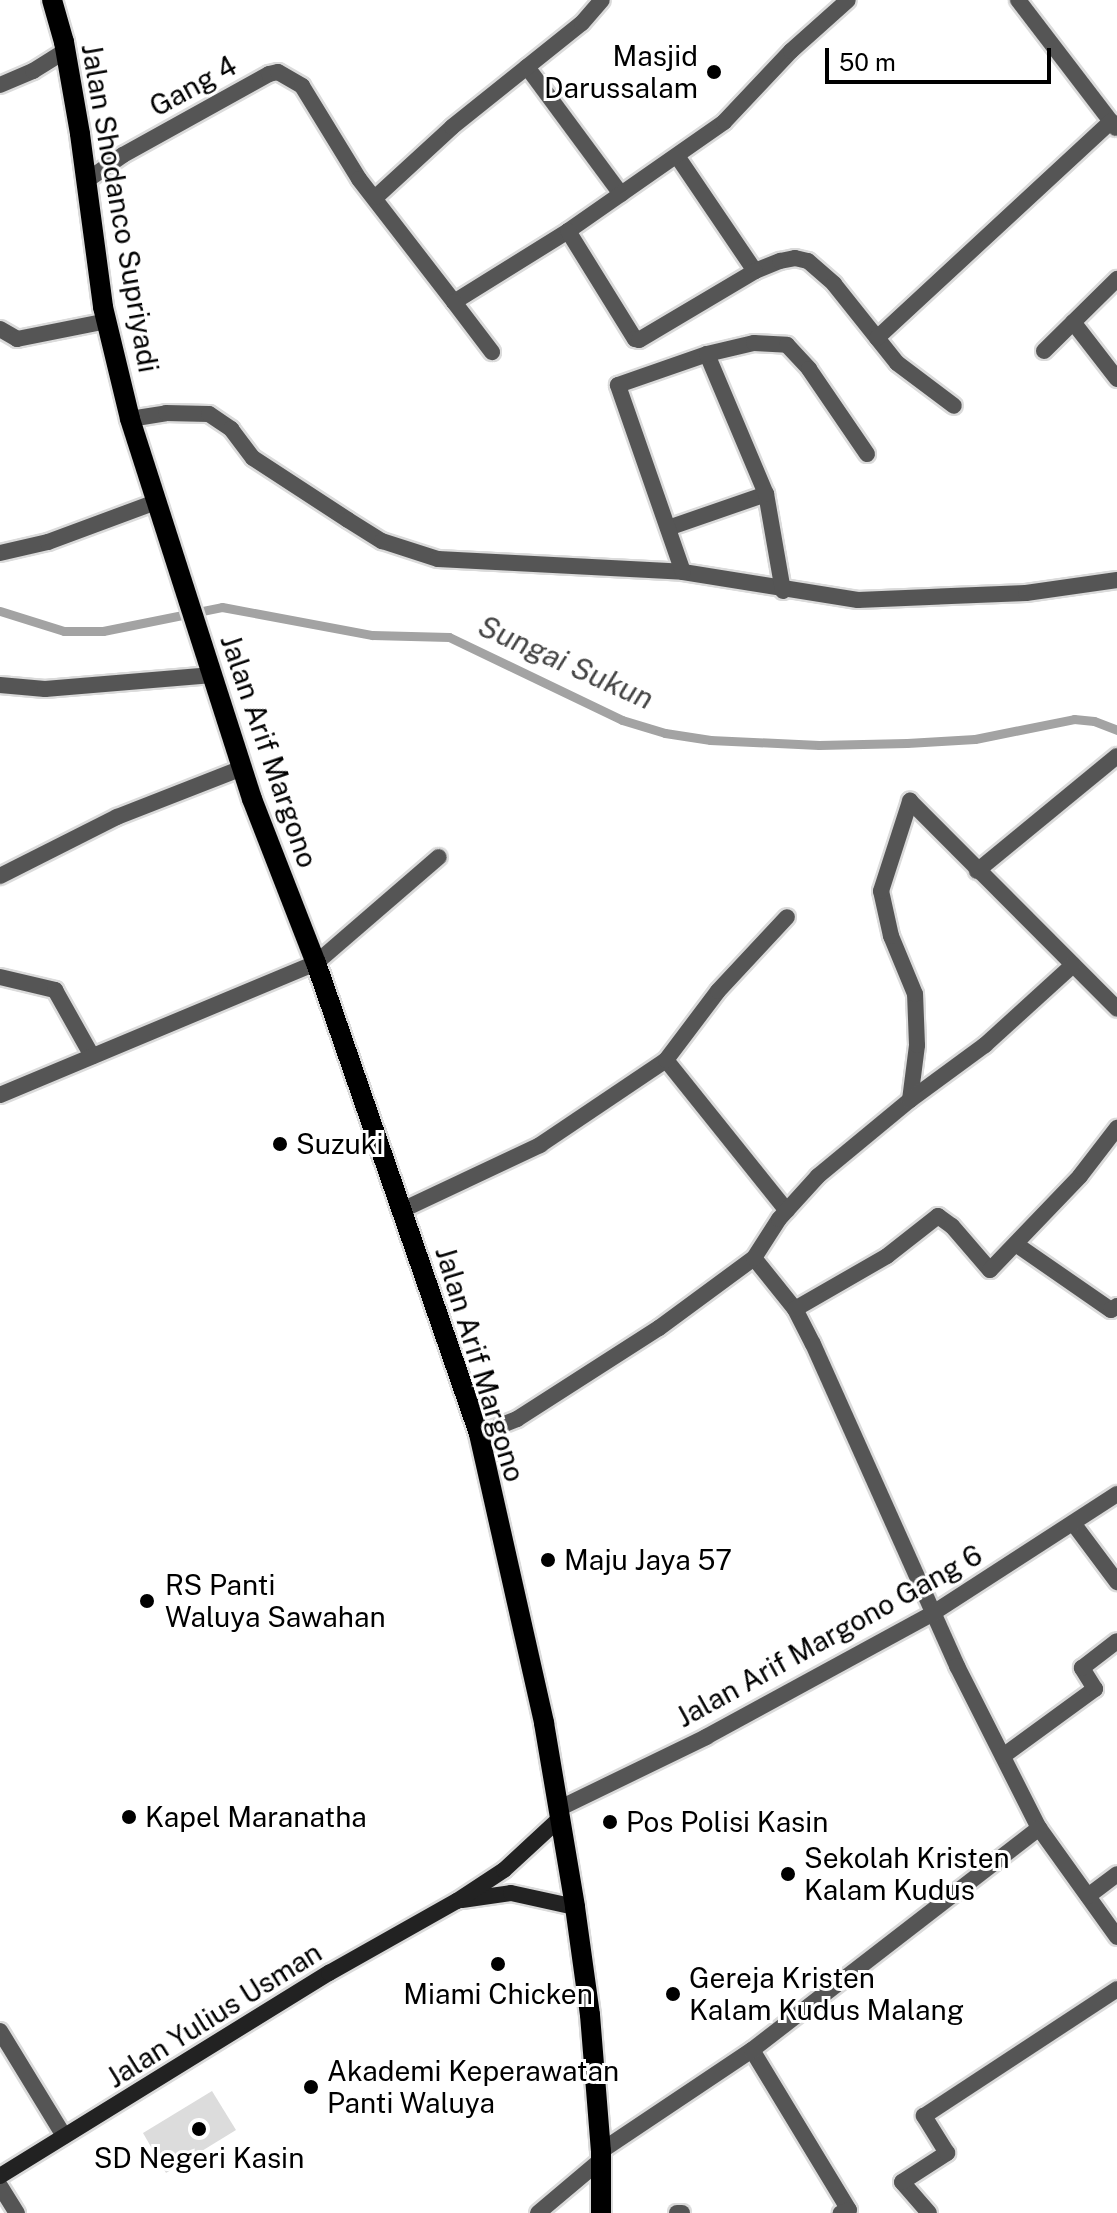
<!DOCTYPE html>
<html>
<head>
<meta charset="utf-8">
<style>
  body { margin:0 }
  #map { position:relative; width:1117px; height:2213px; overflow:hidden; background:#fff; font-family:"Public Sans",sans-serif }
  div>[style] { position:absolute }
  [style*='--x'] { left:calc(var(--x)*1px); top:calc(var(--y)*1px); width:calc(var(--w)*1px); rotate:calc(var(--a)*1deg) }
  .green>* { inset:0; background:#dcdcdc }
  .stream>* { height:9px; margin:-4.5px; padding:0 4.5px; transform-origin:4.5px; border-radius:4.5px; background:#a3a3a3 }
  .roads { filter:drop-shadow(2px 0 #dbdbdb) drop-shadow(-2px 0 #dbdbdb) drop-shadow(0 2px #dbdbdb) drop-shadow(0 -2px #dbdbdb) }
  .street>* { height:16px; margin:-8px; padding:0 8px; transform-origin:8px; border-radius:8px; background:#555 }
  .secondary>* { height:16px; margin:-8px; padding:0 8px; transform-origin:8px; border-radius:8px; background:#222 }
  .primary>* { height:20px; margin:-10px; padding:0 10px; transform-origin:10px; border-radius:10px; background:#000 }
  .dots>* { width:22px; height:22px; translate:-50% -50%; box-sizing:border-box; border:4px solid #fff; border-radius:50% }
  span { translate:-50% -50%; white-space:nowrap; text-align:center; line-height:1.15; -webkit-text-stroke:6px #fff; paint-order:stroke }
  .poi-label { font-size:28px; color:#000 }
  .right { translate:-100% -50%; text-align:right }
  .left { translate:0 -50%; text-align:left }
  .street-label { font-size:28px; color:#000 }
  .water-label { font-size:30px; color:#444; font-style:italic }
  .scale { position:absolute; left:825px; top:48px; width:226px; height:36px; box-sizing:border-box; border:4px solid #000; border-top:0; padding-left:10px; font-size:24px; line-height:28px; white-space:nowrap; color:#000; -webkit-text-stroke:6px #fff; paint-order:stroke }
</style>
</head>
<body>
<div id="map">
  <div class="green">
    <i style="clip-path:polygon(212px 2091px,236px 2130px,166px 2173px,143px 2133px)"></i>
  </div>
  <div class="stream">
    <i style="--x:0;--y:611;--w:67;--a:17.4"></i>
    <i style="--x:64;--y:631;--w:39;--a:0"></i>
    <i style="--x:103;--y:631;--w:121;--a:-11.4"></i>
    <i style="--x:222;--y:607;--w:153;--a:10.6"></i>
    <i style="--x:372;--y:635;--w:77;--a:1.5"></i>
    <i style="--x:449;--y:637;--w:192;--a:25.6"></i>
    <i style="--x:622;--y:720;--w:45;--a:16.8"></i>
    <i style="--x:665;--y:733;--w:46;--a:8.8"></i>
    <i style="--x:710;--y:740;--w:109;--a:2.6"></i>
    <i style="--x:819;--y:745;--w:88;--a:-1.3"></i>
    <i style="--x:907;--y:743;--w:68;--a:-3.4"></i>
    <i style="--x:975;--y:739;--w:101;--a:-11.4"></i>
    <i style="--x:1074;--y:719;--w:20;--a:6"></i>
    <i style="--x:1094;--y:721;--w:25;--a:21"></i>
  </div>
  <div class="roads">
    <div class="street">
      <i style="--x:1018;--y:0;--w:161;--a:52.6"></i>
      <i style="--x:527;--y:67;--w:158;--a:53.5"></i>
      <i style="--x:0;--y:85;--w:36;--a:-23"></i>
      <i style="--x:33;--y:71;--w:38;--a:-32"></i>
      <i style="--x:677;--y:156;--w:139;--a:55.9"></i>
      <i style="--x:755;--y:271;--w:27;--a:-22"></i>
      <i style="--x:780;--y:261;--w:15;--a:-11"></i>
      <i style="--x:795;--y:258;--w:13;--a:13"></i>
      <i style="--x:808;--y:261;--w:35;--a:41"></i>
      <i style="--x:834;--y:284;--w:101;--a:51.4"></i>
      <i style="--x:897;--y:363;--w:71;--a:37"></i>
      <i style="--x:86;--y:181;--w:45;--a:-35.1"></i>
      <i style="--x:123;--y:155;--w:167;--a:-29"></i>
      <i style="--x:269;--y:74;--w:9;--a:-13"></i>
      <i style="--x:278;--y:72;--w:28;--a:30"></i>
      <i style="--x:302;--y:86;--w:109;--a:58.5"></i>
      <i style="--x:359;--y:179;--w:155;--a:52.3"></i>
      <i style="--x:454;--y:302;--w:134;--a:-31.9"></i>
      <i style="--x:568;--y:231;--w:190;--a:-34.9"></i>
      <i style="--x:724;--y:122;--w:98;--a:-46.7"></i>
      <i style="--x:791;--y:51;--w:76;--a:-41.8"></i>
      <i style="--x:376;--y:197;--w:103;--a:-42.6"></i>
      <i style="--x:452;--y:127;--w:166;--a:-38.7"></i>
      <i style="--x:582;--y:23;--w:30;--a:-49"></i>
      <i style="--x:568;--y:231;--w:127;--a:58.2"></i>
      <i style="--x:635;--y:339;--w:4;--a:14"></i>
      <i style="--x:639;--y:340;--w:135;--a:-30.7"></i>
      <i style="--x:454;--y:302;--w:63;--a:52.8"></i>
      <i style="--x:1073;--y:322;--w:72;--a:52.3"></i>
      <i style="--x:0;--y:329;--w:20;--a:30"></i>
      <i style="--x:17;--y:339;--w:92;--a:-11.3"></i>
      <i style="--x:877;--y:338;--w:319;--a:-42.8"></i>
      <i style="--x:1044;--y:351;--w:103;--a:-44.6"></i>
      <i style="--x:130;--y:419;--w:36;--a:-9"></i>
      <i style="--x:166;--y:413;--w:43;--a:1.3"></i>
      <i style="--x:209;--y:414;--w:27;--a:34"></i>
      <i style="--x:231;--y:429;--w:36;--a:53"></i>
      <i style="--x:253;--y:458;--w:113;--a:33.1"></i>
      <i style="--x:348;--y:520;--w:40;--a:32"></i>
      <i style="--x:382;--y:541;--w:59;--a:17.8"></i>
      <i style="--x:438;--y:559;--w:245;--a:3"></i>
      <i style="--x:683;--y:572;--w:177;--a:9.1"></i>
      <i style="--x:858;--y:600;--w:168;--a:-2.4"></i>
      <i style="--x:1026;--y:593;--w:92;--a:-8.1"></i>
      <i style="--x:668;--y:528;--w:104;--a:-19.1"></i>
      <i style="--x:0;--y:553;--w:49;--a:-12.9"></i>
      <i style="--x:48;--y:542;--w:115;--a:-20.3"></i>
      <i style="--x:683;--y:572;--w:198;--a:-109.2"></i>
      <i style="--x:618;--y:385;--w:94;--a:-19.2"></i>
      <i style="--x:783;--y:591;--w:98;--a:-99.9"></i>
      <i style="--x:766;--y:494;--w:152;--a:-112.9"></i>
      <i style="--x:707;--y:354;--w:48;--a:-13.2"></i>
      <i style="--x:754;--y:343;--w:33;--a:3"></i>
      <i style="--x:787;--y:345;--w:33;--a:47"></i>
      <i style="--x:809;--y:369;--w:103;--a:55.7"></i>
      <i style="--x:0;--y:685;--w:45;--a:5.1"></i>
      <i style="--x:45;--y:689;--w:168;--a:-4.8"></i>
      <i style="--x:977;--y:871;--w:181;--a:-39.4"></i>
      <i style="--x:0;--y:876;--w:131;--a:-26.8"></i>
      <i style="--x:117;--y:817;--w:134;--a:-21.4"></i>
      <i style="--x:0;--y:977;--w:57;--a:13.3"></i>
      <i style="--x:55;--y:990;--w:76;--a:60.7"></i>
      <i style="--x:666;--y:1060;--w:193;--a:51.3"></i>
      <i style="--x:0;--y:1095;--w:342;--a:-22.7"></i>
      <i style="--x:316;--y:963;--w:162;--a:-40.8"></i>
      <i style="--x:910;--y:1100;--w:55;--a:-82.7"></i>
      <i style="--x:917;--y:1045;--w:51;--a:-92.2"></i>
      <i style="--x:915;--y:994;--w:63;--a:-112.5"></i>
      <i style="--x:891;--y:936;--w:46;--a:-102.5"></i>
      <i style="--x:881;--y:891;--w:95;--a:-72.1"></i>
      <i style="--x:910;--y:801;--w:293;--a:45.1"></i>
      <i style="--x:402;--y:1210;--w:153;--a:-25.2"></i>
      <i style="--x:540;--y:1145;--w:152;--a:-34"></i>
      <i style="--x:666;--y:1060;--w:86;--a:-53"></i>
      <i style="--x:718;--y:991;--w:101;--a:-47"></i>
      <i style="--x:1017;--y:1245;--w:114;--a:34.7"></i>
      <i style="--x:1111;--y:1310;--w:7;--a:-34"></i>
      <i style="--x:754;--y:1258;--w:65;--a:51.2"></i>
      <i style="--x:795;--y:1309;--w:39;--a:63"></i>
      <i style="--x:813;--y:1344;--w:353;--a:65.9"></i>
      <i style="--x:957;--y:1666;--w:182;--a:63.2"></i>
      <i style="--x:1039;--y:1828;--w:134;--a:54.4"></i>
      <i style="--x:795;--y:1309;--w:106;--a:-29.9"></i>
      <i style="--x:887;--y:1256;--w:65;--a:-38.1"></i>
      <i style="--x:938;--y:1216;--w:17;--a:36"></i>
      <i style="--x:952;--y:1226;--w:58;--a:49.2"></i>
      <i style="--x:990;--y:1270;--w:130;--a:-46.2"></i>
      <i style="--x:1080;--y:1176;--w:61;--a:-52.4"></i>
      <i style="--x:479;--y:1434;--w:41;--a:-21.5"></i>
      <i style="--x:517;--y:1419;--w:169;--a:-32.7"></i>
      <i style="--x:659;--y:1328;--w:118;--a:-36.4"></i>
      <i style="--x:754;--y:1258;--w:46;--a:-57.3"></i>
      <i style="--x:779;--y:1219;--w:58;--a:-47.8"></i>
      <i style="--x:818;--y:1176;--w:119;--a:-39.6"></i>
      <i style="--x:910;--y:1100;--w:93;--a:-36.3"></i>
      <i style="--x:985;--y:1045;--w:119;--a:-42.3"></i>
      <i style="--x:1073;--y:1523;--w:74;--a:53.3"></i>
      <i style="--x:1003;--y:1756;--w:114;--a:-36.1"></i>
      <i style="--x:1095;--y:1689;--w:25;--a:-122"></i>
      <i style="--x:1082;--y:1668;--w:44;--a:-37.6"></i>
      <i style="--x:558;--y:1809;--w:165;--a:-25.9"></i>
      <i style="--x:706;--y:1737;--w:259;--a:-28.6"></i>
      <i style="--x:933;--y:1613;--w:219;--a:-32.9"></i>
      <i style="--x:1088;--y:1896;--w:36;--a:-37"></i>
      <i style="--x:0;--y:2031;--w:123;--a:58.6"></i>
      <i style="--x:752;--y:2050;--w:187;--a:58.8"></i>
      <i style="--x:849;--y:2210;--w:9;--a:159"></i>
      <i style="--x:601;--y:2151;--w:182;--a:-33.8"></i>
      <i style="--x:752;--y:2050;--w:363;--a:-37.7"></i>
      <i style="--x:0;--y:2186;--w:32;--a:58"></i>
      <i style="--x:538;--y:2213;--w:82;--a:-40.1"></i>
      <i style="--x:677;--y:2213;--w:5;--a:0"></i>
      <i style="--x:929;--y:2213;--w:41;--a:-131.1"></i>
      <i style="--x:902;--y:2182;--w:54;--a:-32.8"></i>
      <i style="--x:947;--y:2153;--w:44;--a:-121.9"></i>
      <i style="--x:924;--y:2116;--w:231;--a:-33.3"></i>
    </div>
    <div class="secondary">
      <i style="--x:462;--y:1900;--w:49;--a:-8.1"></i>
      <i style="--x:511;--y:1893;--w:66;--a:12.3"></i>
      <i style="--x:0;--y:2176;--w:387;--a:-31.7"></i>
      <i style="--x:329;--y:1973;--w:147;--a:-29.4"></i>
      <i style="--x:457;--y:1901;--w:56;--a:-33.4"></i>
      <i style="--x:504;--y:1870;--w:75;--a:-42.8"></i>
    </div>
    <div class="primary">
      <i style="--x:52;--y:0;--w:44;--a:74.1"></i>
      <i style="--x:64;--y:42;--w:93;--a:80.1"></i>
      <i style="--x:80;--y:134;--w:175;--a:82.4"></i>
      <i style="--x:103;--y:307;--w:115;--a:76.4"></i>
      <i style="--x:130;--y:419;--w:399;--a:72.2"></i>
      <i style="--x:252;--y:799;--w:176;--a:68.7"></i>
      <i style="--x:316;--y:963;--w:498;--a:70.9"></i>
      <i style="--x:479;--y:1434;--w:296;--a:77.3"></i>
      <i style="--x:544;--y:1723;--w:187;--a:80.4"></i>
      <i style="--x:575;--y:1907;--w:109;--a:82.1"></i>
      <i style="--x:590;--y:2015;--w:136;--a:85.4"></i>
      <i style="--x:601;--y:2151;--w:62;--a:90"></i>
    </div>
  </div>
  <div class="dots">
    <i style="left:714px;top:72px;background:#000"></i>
    <i style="left:280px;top:1144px;background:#000"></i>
    <i style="left:548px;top:1560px;background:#000"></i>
    <i style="left:147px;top:1601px;background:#000"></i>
    <i style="left:129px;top:1817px;background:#000"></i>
    <i style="left:610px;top:1822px;background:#000"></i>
    <i style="left:788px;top:1874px;background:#000"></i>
    <i style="left:498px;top:1964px;background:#000"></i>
    <i style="left:673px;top:1994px;background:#000"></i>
    <i style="left:311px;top:2087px;background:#000"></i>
    <i style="left:199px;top:2129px;background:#000"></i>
  </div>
  <div class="poi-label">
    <span class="right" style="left:698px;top:72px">Masjid<br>Darussalam</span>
    <span class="left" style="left:296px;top:1144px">Suzuki</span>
    <span class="left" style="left:564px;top:1560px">Maju Jaya 57</span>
    <span class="left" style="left:165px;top:1601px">RS Panti<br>Waluya Sawahan</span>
    <span class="left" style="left:145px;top:1817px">Kapel Maranatha</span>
    <span class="left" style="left:626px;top:1822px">Pos Polisi Kasin</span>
    <span class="left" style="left:804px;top:1874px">Sekolah Kristen<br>Kalam Kudus</span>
    <span class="left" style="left:689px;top:1994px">Gereja Kristen<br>Kalam Kudus Malang</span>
    <span style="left:498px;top:1994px">Miami Chicken</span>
    <span class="left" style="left:327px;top:2087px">Akademi Keperawatan<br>Panti Waluya</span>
    <span style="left:199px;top:2158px">SD Negeri Kasin</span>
  </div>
  <div class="street-label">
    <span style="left:193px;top:86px;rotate:-29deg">Gang 4</span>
    <span style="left:120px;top:208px;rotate:80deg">Jalan Shodanco Supriyadi</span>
    <span style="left:269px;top:751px;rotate:71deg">Jalan Arif Margono</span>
    <span style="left:480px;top:1364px;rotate:73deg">Jalan Arif Margono</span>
    <span style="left:829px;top:1636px;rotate:-29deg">Jalan Arif Margono Gang 6</span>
    <span style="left:214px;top:2015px;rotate:-32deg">Jalan Yulius Usman</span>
  </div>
  <div class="water-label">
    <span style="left:566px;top:662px;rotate:24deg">Sungai Sukun</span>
  </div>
  <div class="scale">50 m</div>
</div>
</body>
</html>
